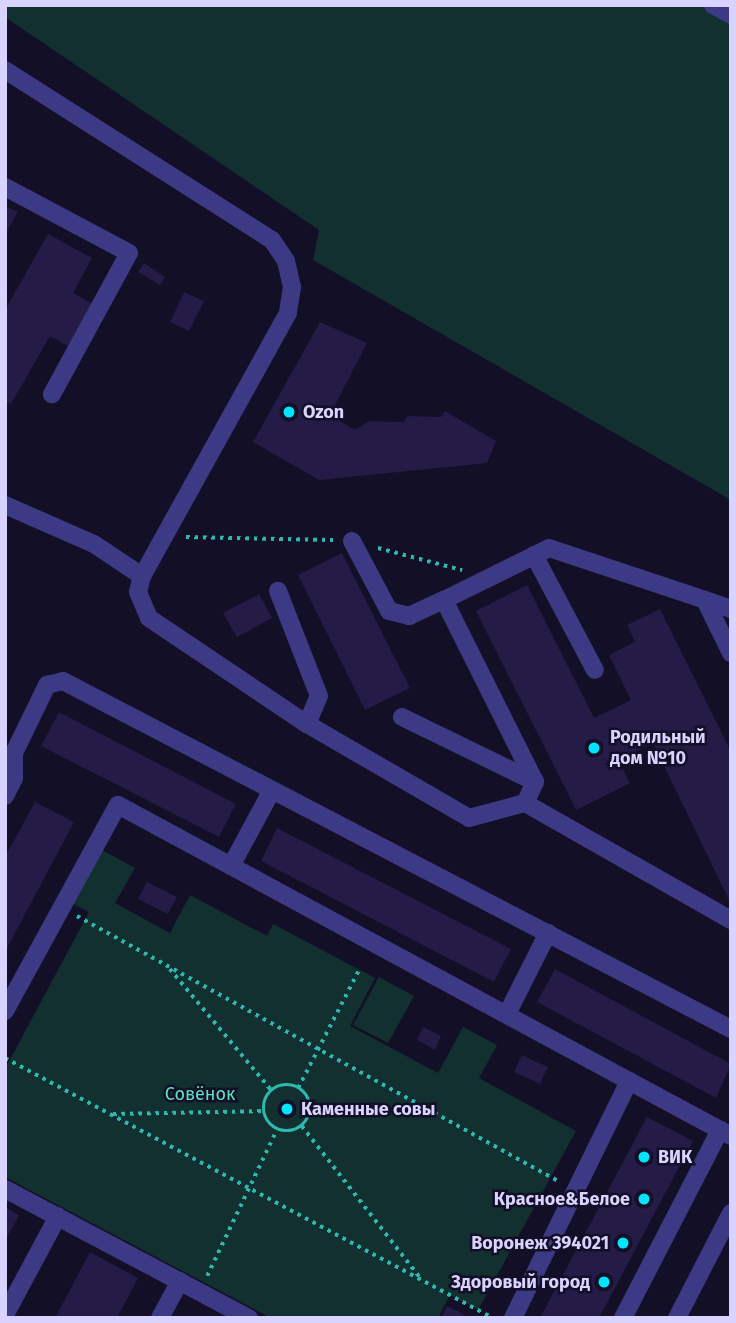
<!DOCTYPE html>
<html>
<head>
<meta charset="utf-8">
<style>
  body { margin:0 }
  #map { position:relative; width:736px; height:1323px; overflow:hidden; background:#130f26; font-family:"Fira Sans",sans-serif }
  div>[style] { position:absolute }
  [style*='--x'] { left:calc(var(--x)*1px); top:calc(var(--y)*1px); width:calc(var(--w)*1px); rotate:calc(var(--a)*1deg) }
  .green>* { inset:0; background:#12302f }
  .building>* { inset:0; background:#241b47 }
  .path>* { height:3.5px; margin-top:-1.75px; transform-origin:0; background:repeating-linear-gradient(90deg,#2fb8b0 0 3.5px,transparent 0 8.5px) }
  .path>.ring { margin:-1.75px; padding:0; box-sizing:content-box; background:none; border:3.5px solid #2fb8b0; border-radius:50% }
  .minor>* { height:18px; margin:-9px; padding:0 9px; transform-origin:9px; border-radius:9px; background:#3d3a85 }
  .dots>* { width:19px; height:19px; translate:-50% -50%; box-sizing:border-box; border:4px solid #130f26; border-radius:50% }
  span { translate:-50% -50%; white-space:nowrap; text-align:center; line-height:1.15; -webkit-text-stroke:5px #130f26; paint-order:stroke }
  .poi-label { font-size:18px; color:#d9d4ff; font-weight:700 }
  .left { translate:0 -50%; text-align:left }
  .right { translate:-100% -50%; text-align:right }
  .park-label { font-size:18px; color:#5fe0c0 }
  .frame { position:absolute; inset:0; border:7px solid #d9d4ff; pointer-events:none }
</style>
</head>
<body>
<div id="map">
  <div class="green">
    <i style="clip-path:polygon(5px 5px,731px 5px,731px 500px,313px 260px,319px 230px,5px 17px)"></i>
    <i style="clip-path:polygon(102px 850px,135px 868px,115px 903px,170px 933px,190px 895px,267px 936px,273px 924px,375px 978px,350px 1026px,438px 1073px,463px 1027px,497px 1045px,479px 1078px,576px 1131px,478px 1310px,450px 1295px,438px 1318px,271px 1318px,5px 1177px,5px 1069px,89px 912px,73px 904px)"></i>
    <i style="clip-path:polygon(379px 977px,414px 996px,388px 1043px,353px 1025px)"></i>
  </div>
  <div class="building">
    <i style="clip-path:polygon(5px 206px,18px 212px,5px 234px)"></i>
    <i style="clip-path:polygon(48px 234px,92px 258px,73px 293px,93px 304px,69px 347px,50px 336px,11px 404px,5px 401px,5px 310px)"></i>
    <i style="clip-path:polygon(144px 263px,165px 277px,160px 285px,138px 272px)"></i>
    <i style="clip-path:polygon(184px 292px,204px 301px,189px 331px,170px 322px)"></i>
    <i style="clip-path:polygon(320px 322px,367px 343px,330px 415px,355px 430px,369px 421px,404px 422px,407px 416px,441px 417px,445px 411px,496px 441px,487px 463px,319px 480px,253px 442px)"></i>
    <i style="clip-path:polygon(342px 553px,410px 688px,365px 710px,298px 575px)"></i>
    <i style="clip-path:polygon(527px 585px,594px 718px,631px 700px,609px 655px,635px 642px,627px 625px,660px 609px,731px 752px,731px 904px,653px 743px,618px 760px,630px 783px,576px 810px,476px 611px)"></i>
    <i style="clip-path:polygon(259px 594px,272px 618px,237px 637px,223px 613px)"></i>
    <i style="clip-path:polygon(59px 712px,236px 804px,219px 837px,41px 746px)"></i>
    <i style="clip-path:polygon(35px 802px,74px 822px,5px 952px,5px 857px)"></i>
    <i style="clip-path:polygon(277px 828px,511px 949px,494px 982px,261px 861px)"></i>
    <i style="clip-path:polygon(147px 882px,177px 897px,168px 914px,138px 899px)"></i>
    <i style="clip-path:polygon(555px 969px,731px 1064px,716px 1098px,537px 1002px)"></i>
    <i style="clip-path:polygon(423px 1027px,441px 1036px,435px 1050px,417px 1040px)"></i>
    <i style="clip-path:polygon(522px 1055px,548px 1067px,540px 1084px,514px 1072px)"></i>
    <i style="clip-path:polygon(647px 1117px,693px 1141px,599px 1318px,540px 1318px)"></i>
    <i style="clip-path:polygon(5px 1207px,19px 1215px,5px 1241px)"></i>
    <i style="clip-path:polygon(90px 1252px,138px 1278px,117px 1318px,55px 1318px)"></i>
    <i style="clip-path:polygon(447px 1306px,465px 1315px,463px 1318px,441px 1318px)"></i>
  </div>
  <div class="path">
    <i style="--x:186;--y:537;--w:147;--a:1.2"></i>
    <i style="--x:378;--y:548;--w:87;--a:14.7"></i>
    <i style="--x:77;--y:916;--w:549;--a:28.85"></i>
    <i style="--x:170;--y:969;--w:159;--a:50.1"></i>
    <i style="--x:5;--y:1058;--w:553;--a:28.05"></i>
    <i class="ring" style="left:264px;top:1085px;width:42.5px;height:42.5px"></i>
    <i style="--x:298;--y:1088;--w:133;--a:-62.7"></i>
    <i style="--x:310;--y:1111;--w:120;--a:0.5"></i>
    <i style="--x:113;--y:1114;--w:151;--a:-1.1"></i>
    <i style="--x:302;--y:1126;--w:194;--a:52.1"></i>
    <i style="--x:207;--y:1276;--w:163;--a:-64.5"></i>
  </div>
  <div class="minor">
    <i style="--x:713;--y:5;--w:21;--a:29"></i>
    <i style="--x:5;--y:70;--w:317;--a:32.5"></i>
    <i style="--x:272;--y:240;--w:25;--a:56"></i>
    <i style="--x:286;--y:261;--w:27;--a:77"></i>
    <i style="--x:292;--y:287;--w:26;--a:99"></i>
    <i style="--x:288;--y:313;--w:301;--a:119"></i>
    <i style="--x:142;--y:576;--w:16;--a:104"></i>
    <i style="--x:138;--y:592;--w:28;--a:67"></i>
    <i style="--x:149;--y:618;--w:190;--a:33.9"></i>
    <i style="--x:307;--y:724;--w:30;--a:-67"></i>
    <i style="--x:319;--y:696;--w:113;--a:-111.3"></i>
    <i style="--x:5;--y:187;--w:140;--a:28"></i>
    <i style="--x:129;--y:253;--w:161;--a:118.6"></i>
    <i style="--x:5;--y:505;--w:97;--a:23.7"></i>
    <i style="--x:94;--y:544;--w:58;--a:33.7"></i>
    <i style="--x:352;--y:541;--w:79;--a:62.1"></i>
    <i style="--x:389;--y:611;--w:21;--a:14"></i>
    <i style="--x:409;--y:616;--w:38;--a:-25"></i>
    <i style="--x:444;--y:600;--w:203;--a:63.4"></i>
    <i style="--x:535;--y:782;--w:23;--a:115"></i>
    <i style="--x:534;--y:555;--w:130;--a:62.1"></i>
    <i style="--x:444;--y:600;--w:117;--a:-26.3"></i>
    <i style="--x:549;--y:548;--w:164;--a:18.4"></i>
    <i style="--x:705;--y:600;--w:59;--a:63.9"></i>
    <i style="--x:705;--y:600;--w:28;--a:19"></i>
    <i style="--x:402;--y:717;--w:148;--a:26"></i>
    <i style="--x:307;--y:724;--w:187;--a:30.1"></i>
    <i style="--x:469;--y:818;--w:58;--a:-15"></i>
    <i style="--x:525;--y:803;--w:237;--a:29.6"></i>
    <i style="--x:5;--y:796;--w:20;--a:-63"></i>
    <i style="--x:14;--y:778;--w:25;--a:-90"></i>
    <i style="--x:14;--y:753;--w:76;--a:-64.1"></i>
    <i style="--x:47;--y:685;--w:16;--a:-14"></i>
    <i style="--x:63;--y:681;--w:753;--a:27.52"></i>
    <i style="--x:231;--y:866;--w:84;--a:-61.6"></i>
    <i style="--x:5;--y:1011;--w:235;--a:-61.3"></i>
    <i style="--x:118;--y:805;--w:581;--a:28.37"></i>
    <i style="--x:507;--y:1014;--w:91;--a:-63.2"></i>
    <i style="--x:5;--y:1189;--w:276;--a:27.9"></i>
    <i style="--x:5;--y:1315;--w:112;--a:-61.8"></i>
    <i style="--x:160;--y:1318;--w:42;--a:-61.6"></i>
    <i style="--x:513;--y:1318;--w:264;--a:-63.9"></i>
    <i style="--x:629;--y:1081;--w:116;--a:28.3"></i>
    <i style="--x:623;--y:1318;--w:212;--a:-62.7"></i>
    <i style="--x:677;--y:1318;--w:118;--a:-62.8"></i>
  </div>
  <div class="dots">
    <i style="left:289px;top:412px;background:#00e5ff"></i>
    <i style="left:594px;top:748px;background:#00e5ff"></i>
    <i style="left:287px;top:1109px;background:#00e5ff"></i>
    <i style="left:644px;top:1157px;background:#00e5ff"></i>
    <i style="left:644px;top:1199px;background:#00e5ff"></i>
    <i style="left:623px;top:1243px;background:#00e5ff"></i>
    <i style="left:604px;top:1282px;background:#00e5ff"></i>
  </div>
  <div class="poi-label">
    <span class="left" style="left:303px;top:412px">Ozon</span>
    <span class="left" style="left:610px;top:748px">Родильный<br>дом №10</span>
    <span class="left" style="left:301px;top:1109px">Каменные совы</span>
    <span class="left" style="left:658px;top:1157px">ВИК</span>
    <span class="right" style="left:630px;top:1199px">Красное&amp;Белое</span>
    <span class="right" style="left:609px;top:1243px">Воронеж 394021</span>
    <span class="right" style="left:590px;top:1282px">Здоровый город</span>
  </div>
  <div class="park-label">
    <span style="left:200px;top:1094px">Совёнок</span>
  </div>
  <div class="frame"></div>
</div>
</body>
</html>
